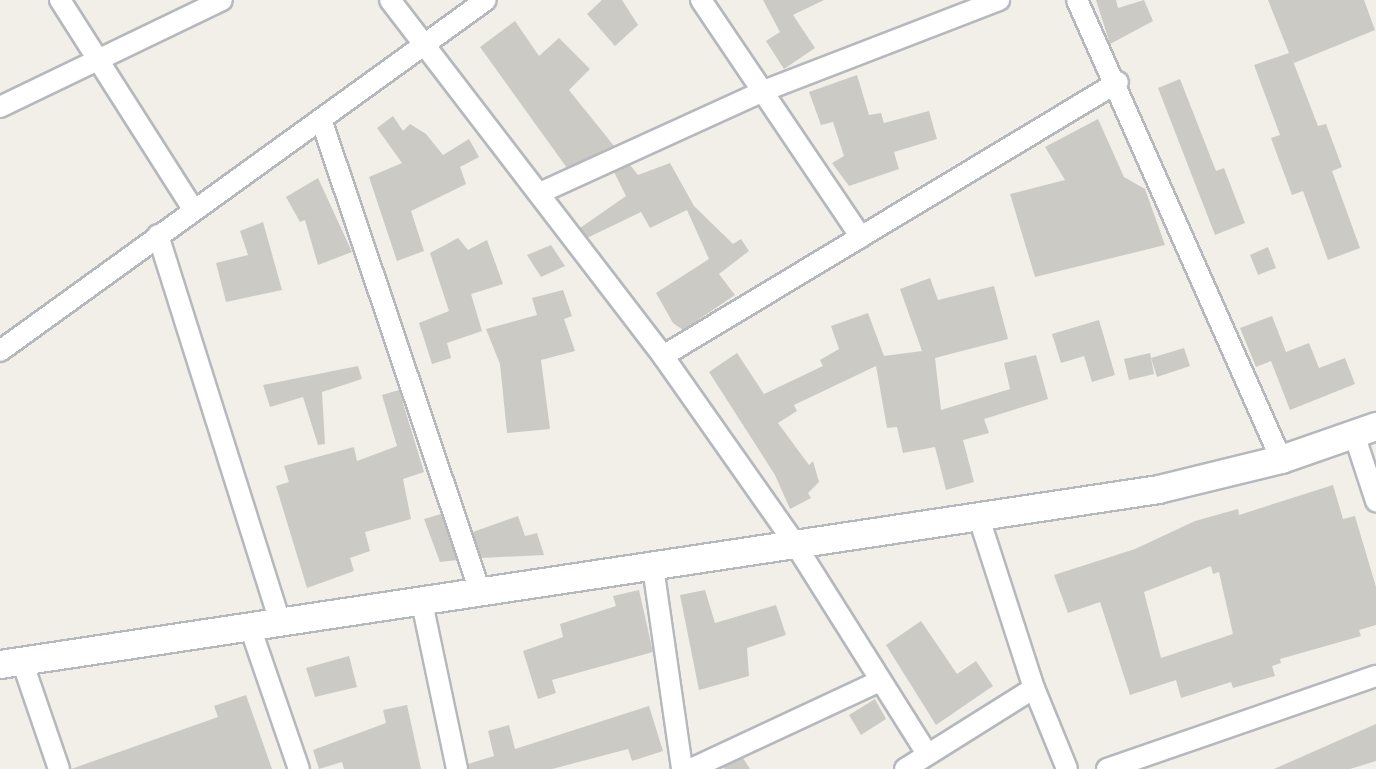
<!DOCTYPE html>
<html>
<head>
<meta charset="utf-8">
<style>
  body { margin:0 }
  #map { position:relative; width:1376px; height:769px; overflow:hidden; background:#f1efe8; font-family:Ubuntu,sans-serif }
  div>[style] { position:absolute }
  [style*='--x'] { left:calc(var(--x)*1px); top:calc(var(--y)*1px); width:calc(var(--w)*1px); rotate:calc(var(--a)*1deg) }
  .building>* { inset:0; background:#cccac5 }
  .roads { filter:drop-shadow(2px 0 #b5b8bc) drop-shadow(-2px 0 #b5b8bc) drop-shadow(0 2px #b5b8bc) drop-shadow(0 -2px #b5b8bc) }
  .street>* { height:20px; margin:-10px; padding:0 10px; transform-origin:10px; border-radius:10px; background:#fff }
  .secondary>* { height:27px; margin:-13.5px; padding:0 13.5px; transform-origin:13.5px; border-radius:13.5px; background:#fff }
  span { translate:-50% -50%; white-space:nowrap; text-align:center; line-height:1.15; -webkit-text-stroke:4.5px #fff; paint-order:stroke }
</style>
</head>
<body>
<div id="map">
  <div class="building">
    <i style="clip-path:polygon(602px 0,622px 0,638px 25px,615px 46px,587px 14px)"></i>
    <i style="clip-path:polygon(763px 0,824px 0,793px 15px,815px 48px,784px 69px,766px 41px,780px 32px)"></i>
    <i style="clip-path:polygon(1096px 0,1116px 0,1118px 8px,1144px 0,1153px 21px,1110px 44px)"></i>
    <i style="clip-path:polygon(1268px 0,1364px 0,1375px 30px,1294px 63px,1291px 56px,1318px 126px,1326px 124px,1342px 167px,1332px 171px,1360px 248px,1328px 260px,1303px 191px,1292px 195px,1271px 138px,1280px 135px,1254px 65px,1289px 53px)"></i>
    <i style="clip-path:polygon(515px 21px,539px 56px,559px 38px,590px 69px,569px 90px,614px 146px,567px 168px,480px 47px)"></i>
    <i style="clip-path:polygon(857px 75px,869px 115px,881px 113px,884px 123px,929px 111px,937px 139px,894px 152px,899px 169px,849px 186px,832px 163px,844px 156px,833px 122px,821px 125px,809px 92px)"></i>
    <i style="clip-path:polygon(1180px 79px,1216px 171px,1224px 168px,1245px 223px,1215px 235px,1158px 88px)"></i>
    <i style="clip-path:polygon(393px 116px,403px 131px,410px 124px,426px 134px,443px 155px,469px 139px,479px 157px,460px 167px,466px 184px,411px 211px,424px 251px,397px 261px,369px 177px,402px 163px,377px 128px)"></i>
    <i style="clip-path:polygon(1098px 119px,1124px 177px,1145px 189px,1165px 245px,1035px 277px,1010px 194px,1065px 180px,1045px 147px)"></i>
    <i style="clip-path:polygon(670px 163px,694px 206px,733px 244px,741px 239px,749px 251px,719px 274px,735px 295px,683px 330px,673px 323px,656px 293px,709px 259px,687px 210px,650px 228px,641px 212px,587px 238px,580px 228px,626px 196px,614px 172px,630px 165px,638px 175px)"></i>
    <i style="clip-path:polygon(318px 178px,352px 252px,318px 265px,305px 220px,300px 222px,286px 197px)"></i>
    <i style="clip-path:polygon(263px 222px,282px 290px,226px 302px,216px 263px,248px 255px,240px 231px)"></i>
    <i style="clip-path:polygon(458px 238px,468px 250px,487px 240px,503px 284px,471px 294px,482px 331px,447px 343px,451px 358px,432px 364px,419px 323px,449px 311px,430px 253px)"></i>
    <i style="clip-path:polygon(551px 245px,565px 266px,541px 277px,527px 255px)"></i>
    <i style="clip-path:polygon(1268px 247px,1276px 268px,1258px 275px,1250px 255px)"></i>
    <i style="clip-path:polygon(930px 278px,938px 300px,994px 286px,1008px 339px,935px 358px,941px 410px,1010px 389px,1004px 363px,1036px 355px,1048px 399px,984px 419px,989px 433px,963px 440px,974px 482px,946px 490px,935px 447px,903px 453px,897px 427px,887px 428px,876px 366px,794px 405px,797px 411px,778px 423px,809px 465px,813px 461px,819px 482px,808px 493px,811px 498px,790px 509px,775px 475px,709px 372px,737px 353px,764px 394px,823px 366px,820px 360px,839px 349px,831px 326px,868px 313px,884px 356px,922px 351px,900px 289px)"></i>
    <i style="clip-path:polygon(563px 290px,572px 316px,564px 319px,575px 351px,541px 360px,550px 429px,507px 433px,500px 364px,486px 329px,537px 315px,532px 298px)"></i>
    <i style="clip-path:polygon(1272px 316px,1286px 352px,1309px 343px,1319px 368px,1345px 358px,1355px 384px,1290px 410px,1271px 361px,1256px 367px,1240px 328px)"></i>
    <i style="clip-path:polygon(1099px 320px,1115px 375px,1092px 382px,1084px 356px,1061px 363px,1052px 334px)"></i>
    <i style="clip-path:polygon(1184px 348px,1190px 366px,1157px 377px,1151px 358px)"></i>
    <i style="clip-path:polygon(1150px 353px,1154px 374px,1129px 380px,1124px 359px)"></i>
    <i style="clip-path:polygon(358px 366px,362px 379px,322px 392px,325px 444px,318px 445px,303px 397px,270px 407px,263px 385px)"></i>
    <i style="clip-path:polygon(399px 390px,424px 472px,403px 479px,411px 519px,365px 532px,370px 551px,350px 558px,354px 571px,307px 588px,276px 486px,289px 482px,284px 466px,354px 447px,357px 461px,397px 446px,382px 395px)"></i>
    <i style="clip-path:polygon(evenodd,1333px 485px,1343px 519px,1355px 516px,1376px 587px,1376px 625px,1359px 630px,1361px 636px,1280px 659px,1281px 663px,1272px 666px,1275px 676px,1233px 688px,1231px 682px,1181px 698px,1176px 680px,1130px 695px,1100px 602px,1068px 613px,1054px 575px,1135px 549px,1195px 521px,1238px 509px,1239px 515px,1333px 485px,1211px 566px,1213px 574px,1219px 572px,1233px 634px,1161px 658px,1144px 592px,1211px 566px)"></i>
    <i style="clip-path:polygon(441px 514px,457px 560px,440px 562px,424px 519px)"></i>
    <i style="clip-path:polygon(518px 516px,525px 536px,537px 533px,544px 555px,481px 558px,473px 532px)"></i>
    <i style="clip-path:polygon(639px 590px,653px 652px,552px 680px,556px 693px,538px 699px,523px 651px,563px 637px,560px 624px,616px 606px,613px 596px)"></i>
    <i style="clip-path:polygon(705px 590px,715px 623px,776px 605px,786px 635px,747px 648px,749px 676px,699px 690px,680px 595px)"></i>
    <i style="clip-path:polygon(921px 621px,957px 674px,976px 661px,993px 686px,936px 725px,886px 645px)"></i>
    <i style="clip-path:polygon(349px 656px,357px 687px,315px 697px,306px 668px)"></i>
    <i style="clip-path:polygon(246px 695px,272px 769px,71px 769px,218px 717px,214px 706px)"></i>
    <i style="clip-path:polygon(875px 699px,886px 719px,861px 735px,849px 715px)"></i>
    <i style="clip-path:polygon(407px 705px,421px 769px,344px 769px,342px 762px,319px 769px,313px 750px,386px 723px,383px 710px)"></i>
    <i style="clip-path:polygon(649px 706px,663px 751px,632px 761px,628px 749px,552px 769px,469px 769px,468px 764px,494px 756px,488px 731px,509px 725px,515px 749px)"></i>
    <i style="clip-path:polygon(1376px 724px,1376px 761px,1350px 769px,1274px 769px)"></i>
    <i style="clip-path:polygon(743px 758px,750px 769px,724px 769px,724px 767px)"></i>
  </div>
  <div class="roads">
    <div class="street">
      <i style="--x:60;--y:0;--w:249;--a:57.5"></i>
      <i style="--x:390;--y:0;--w:449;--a:52.5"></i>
      <i style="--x:663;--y:356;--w:230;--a:54.9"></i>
      <i style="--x:795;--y:544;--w:248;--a:57.8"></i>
      <i style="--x:701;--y:0;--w:286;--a:56"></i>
      <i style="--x:1077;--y:0;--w:502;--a:66.04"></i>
      <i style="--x:0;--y:107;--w:246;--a:-25.7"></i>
      <i style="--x:322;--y:122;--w:495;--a:71.4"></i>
      <i style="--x:542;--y:192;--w:246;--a:-24.5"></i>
      <i style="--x:766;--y:90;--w:250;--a:-21.1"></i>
      <i style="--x:158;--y:235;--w:406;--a:72.5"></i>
      <i style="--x:0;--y:351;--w:599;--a:-35.84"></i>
      <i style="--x:663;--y:356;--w:531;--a:-31.06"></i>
      <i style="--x:1354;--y:434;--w:71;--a:71.8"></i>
      <i style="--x:978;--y:515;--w:182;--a:72.1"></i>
      <i style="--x:1034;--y:688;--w:87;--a:67.8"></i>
      <i style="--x:653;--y:567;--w:204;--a:81.8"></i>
      <i style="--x:421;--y:598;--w:175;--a:78.1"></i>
      <i style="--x:250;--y:627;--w:150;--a:71"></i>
      <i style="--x:22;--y:661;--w:114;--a:71.1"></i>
      <i style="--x:691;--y:769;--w:208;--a:-25"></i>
      <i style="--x:905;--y:769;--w:152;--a:-32.1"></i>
      <i style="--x:1107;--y:769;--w:285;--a:-19.1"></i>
    </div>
    <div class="secondary">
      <i style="--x:0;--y:664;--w:1171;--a:-8.59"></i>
      <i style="--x:1158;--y:489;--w:127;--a:-13.7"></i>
      <i style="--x:1281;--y:459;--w:101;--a:-19.2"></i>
    </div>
  </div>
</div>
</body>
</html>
